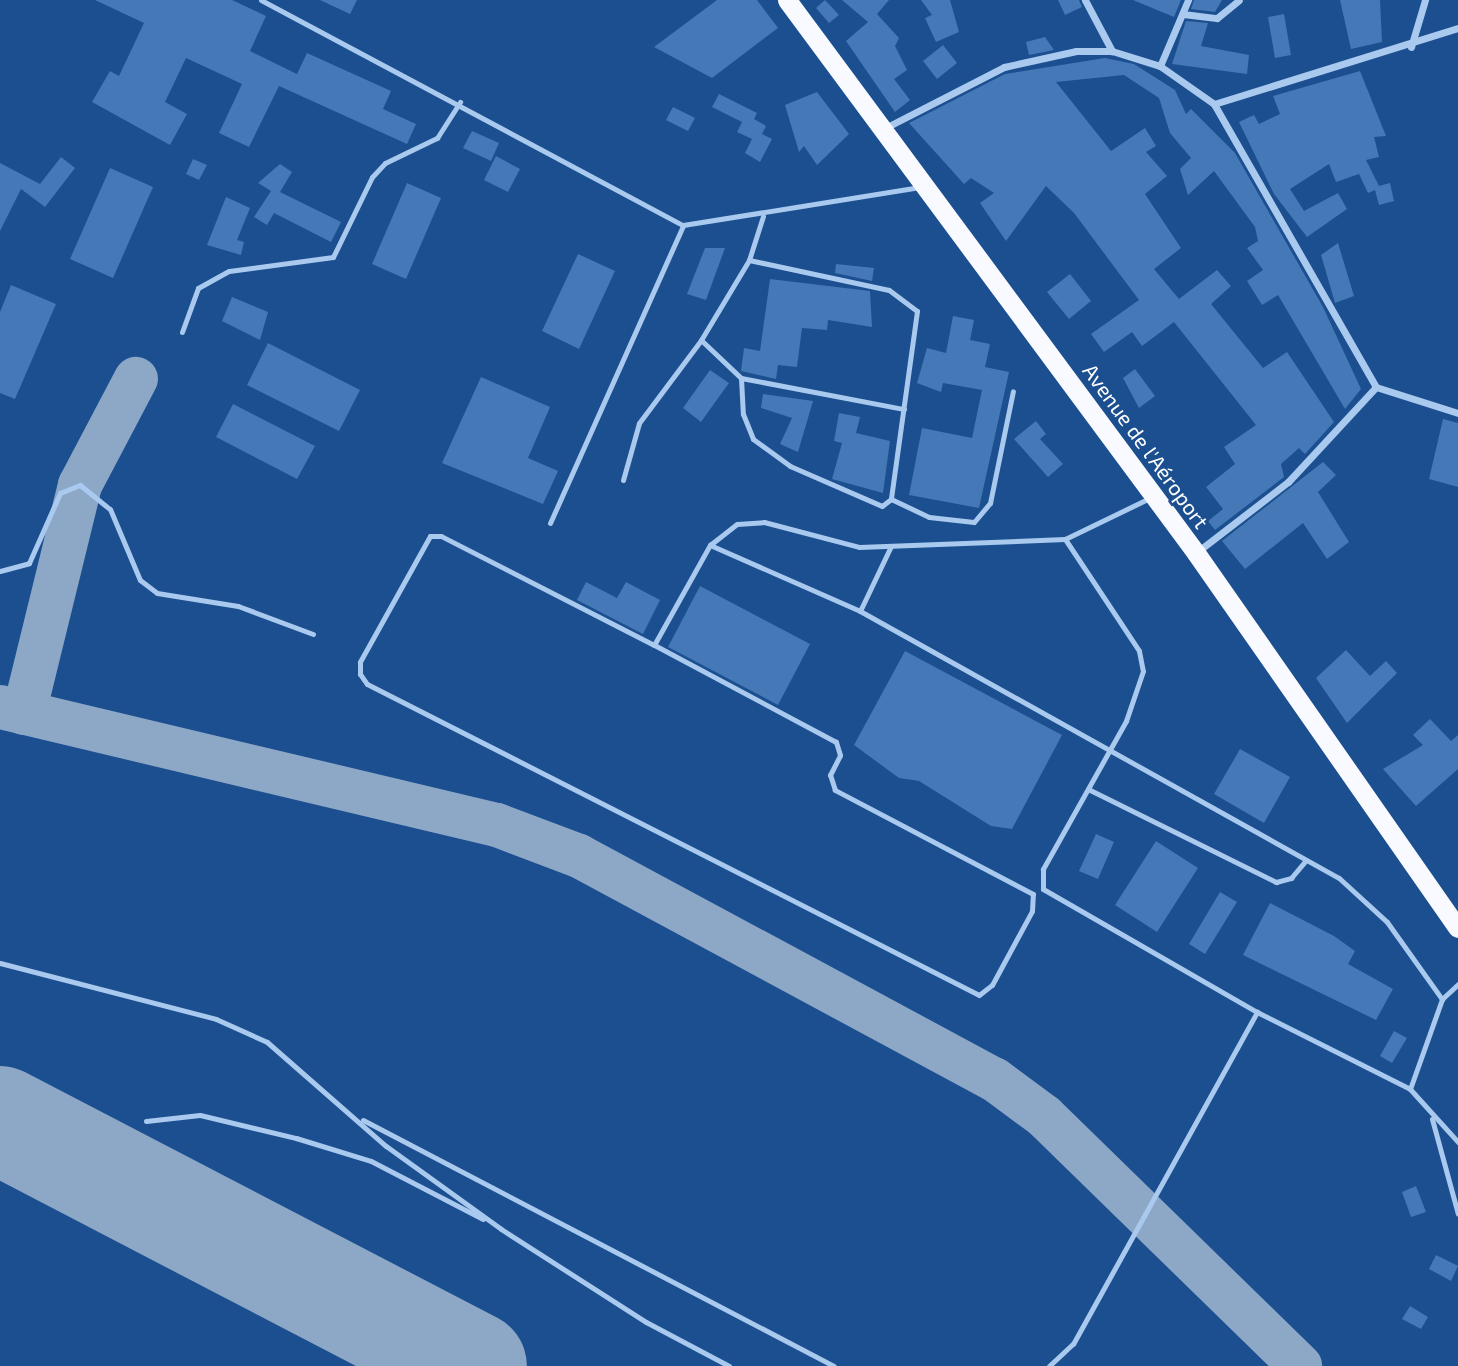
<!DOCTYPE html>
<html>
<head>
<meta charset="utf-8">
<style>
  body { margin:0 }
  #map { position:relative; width:1458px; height:1366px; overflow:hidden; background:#1b4f8f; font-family:"Exo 2",sans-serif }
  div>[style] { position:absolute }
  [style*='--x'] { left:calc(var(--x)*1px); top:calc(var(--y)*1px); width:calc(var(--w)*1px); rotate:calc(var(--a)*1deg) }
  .taxiway>* { height:44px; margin:-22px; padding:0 22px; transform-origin:22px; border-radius:22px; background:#8da7c7 }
  .runway>* { height:108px; margin:-54px; padding:0 54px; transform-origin:54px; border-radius:54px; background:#8da7c7 }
  .building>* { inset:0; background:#4478b7 }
  .service>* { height:5px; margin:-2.5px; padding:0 2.5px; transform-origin:2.5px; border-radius:2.5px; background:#a9c9ee }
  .minor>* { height:7px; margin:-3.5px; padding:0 3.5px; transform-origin:3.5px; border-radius:3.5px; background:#a9c9ee }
  .trunk>* { height:19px; margin:-9.5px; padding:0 9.5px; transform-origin:9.5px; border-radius:9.5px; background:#f8faff }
  span { translate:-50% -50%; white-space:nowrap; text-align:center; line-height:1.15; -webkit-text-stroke:5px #1b4f8f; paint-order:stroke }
  .street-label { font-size:21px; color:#fff }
</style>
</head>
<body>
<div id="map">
  <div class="taxiway">
    <i style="--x:0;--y:707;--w:511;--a:13.36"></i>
    <i style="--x:497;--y:825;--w:88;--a:20.7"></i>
    <i style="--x:579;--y:856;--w:471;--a:28.3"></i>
    <i style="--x:994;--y:1079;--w:62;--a:36.5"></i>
    <i style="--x:1044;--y:1116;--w:358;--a:44.3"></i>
    <i style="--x:24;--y:713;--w:235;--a:-76.2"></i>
    <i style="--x:80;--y:485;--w:120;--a:-62.2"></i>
  </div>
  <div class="runway">
    <i style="--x:0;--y:1120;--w:533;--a:27.48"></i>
  </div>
  <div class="building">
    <i style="clip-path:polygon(95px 0,232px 0,266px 16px,250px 51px,297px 74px,307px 53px,391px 91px,383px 109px,416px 124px,407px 144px,279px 86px,249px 147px,219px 133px,242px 84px,186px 58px,165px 102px,187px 114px,170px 145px,92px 102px,110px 71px,119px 76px,144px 23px)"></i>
    <i style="clip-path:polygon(320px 0,357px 0,350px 14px)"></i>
    <i style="clip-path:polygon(717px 0,757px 0,778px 28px,712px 78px,654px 47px)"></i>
    <i style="clip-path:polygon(825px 0,839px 15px,829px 23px,816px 8px)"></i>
    <i style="clip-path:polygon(842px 0,889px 0,877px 14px,899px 38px,895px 46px,907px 70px,894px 79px,910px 100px,895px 112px,846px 41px,868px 22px)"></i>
    <i style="clip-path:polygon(921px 0,950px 0,959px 32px,936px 42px,925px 18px,932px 15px)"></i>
    <i style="clip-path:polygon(1058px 0,1079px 0,1082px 7px,1065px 15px)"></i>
    <i style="clip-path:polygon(1133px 0,1181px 0,1174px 17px)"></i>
    <i style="clip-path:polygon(1194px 0,1222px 0,1215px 12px,1191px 9px)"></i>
    <i style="clip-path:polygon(1340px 0,1380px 0,1382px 42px,1351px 49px)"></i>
    <i style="clip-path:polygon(1284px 14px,1291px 55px,1275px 58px,1268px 17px)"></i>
    <i style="clip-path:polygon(1186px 21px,1208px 23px,1201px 46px,1249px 55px,1247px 74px,1172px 64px)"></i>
    <i style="clip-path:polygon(1045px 37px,1054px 50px,1029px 55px,1026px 42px)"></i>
    <i style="clip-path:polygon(943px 45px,957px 63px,937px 79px,923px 61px)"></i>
    <i style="clip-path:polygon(1105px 58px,1134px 64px,1175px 90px,1186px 114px,1191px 109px,1235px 153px,1323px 307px,1361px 389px,1345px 409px,1278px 295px,1262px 305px,1247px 281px,1263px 270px,1247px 248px,1258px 241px,1255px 227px,1214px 171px,1188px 195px,1180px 169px,1191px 158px,1170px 133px,1159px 98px,1124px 75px,1056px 82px,1111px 151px,1145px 128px,1156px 146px,1146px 152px,1167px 176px,1145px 194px,1181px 248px,1154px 269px,1179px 299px,1217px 270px,1231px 286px,1211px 304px,1263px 368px,1287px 352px,1334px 422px,1305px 454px,1299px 448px,1281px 464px,1284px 477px,1215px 530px,1208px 521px,1223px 509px,1206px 487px,1235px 464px,1224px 447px,1256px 425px,1174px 322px,1142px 346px,1132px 332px,1104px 352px,1091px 334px,1139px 300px,1074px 213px,1046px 186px,1006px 241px,980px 203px,994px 193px,971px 178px,964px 184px,909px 123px,1005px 74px)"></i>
    <i style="clip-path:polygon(1360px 71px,1386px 136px,1374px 137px,1379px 157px,1366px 160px,1379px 186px,1390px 183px,1394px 201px,1379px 205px,1375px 190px,1368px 193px,1359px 174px,1336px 182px,1329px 164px,1290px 189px,1304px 211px,1338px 193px,1347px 209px,1307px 237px,1274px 194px,1239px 122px,1254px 115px,1259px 124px,1280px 114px,1273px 96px)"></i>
    <i style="clip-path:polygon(817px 92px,849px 134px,817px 165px,804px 146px,799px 152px,785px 105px)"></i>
    <i style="clip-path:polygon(719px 94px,757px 113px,754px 119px,766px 126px,762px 134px,772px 139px,760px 162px,745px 153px,752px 139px,737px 132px,742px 122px,712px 107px)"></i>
    <i style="clip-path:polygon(673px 107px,695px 118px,688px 131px,666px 120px)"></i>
    <i style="clip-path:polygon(472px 131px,499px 143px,491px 161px,463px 148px)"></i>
    <i style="clip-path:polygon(496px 156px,520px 169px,508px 192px,484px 180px)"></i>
    <i style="clip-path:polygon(61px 157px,75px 168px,45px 207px,21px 189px,0 231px,0 163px,40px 184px)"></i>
    <i style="clip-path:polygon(193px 159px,207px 165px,199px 180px,186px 174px)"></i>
    <i style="clip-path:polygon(280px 164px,292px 172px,280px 192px,341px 222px,331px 242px,274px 213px,267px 225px,254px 217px,271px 191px,258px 183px)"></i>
    <i style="clip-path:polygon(110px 168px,153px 187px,113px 278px,70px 259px)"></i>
    <i style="clip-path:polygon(407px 183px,441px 198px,406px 279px,372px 264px)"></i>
    <i style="clip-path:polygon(226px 197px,250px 208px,237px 240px,244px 242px,241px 255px,207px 245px)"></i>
    <i style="clip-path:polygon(1338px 243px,1354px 296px,1335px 303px,1321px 255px)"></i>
    <i style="clip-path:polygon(705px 248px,725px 248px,706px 300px,687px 294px)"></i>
    <i style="clip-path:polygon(578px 254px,615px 271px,579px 349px,542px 331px)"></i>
    <i style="clip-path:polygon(836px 264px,874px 268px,872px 281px,835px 273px)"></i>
    <i style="clip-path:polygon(1070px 274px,1091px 301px,1069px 319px,1047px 292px)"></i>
    <i style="clip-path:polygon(770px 279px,870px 291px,872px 327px,828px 320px,827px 330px,802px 328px,797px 367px,778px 365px,776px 379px,741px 371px,744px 348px,760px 351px)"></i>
    <i style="clip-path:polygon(11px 285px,56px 304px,15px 399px,0 393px,0 312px)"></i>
    <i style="clip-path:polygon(232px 297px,268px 312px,260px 340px,222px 321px)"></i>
    <i style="clip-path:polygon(953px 316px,974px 320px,970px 340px,990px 344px,985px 367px,1009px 372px,979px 508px,909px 495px,922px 428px,972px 438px,982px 390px,943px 383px,941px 392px,917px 383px,927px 348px,946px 353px)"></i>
    <i style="clip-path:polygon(268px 343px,360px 390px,339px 431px,247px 385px)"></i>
    <i style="clip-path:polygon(1135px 369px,1155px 396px,1139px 408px,1123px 378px)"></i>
    <i style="clip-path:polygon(710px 370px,729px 383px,701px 422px,683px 408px)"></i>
    <i style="clip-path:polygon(481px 377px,550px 407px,528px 458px,558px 471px,543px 504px,442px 463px)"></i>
    <i style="clip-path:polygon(763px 394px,813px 401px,798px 452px,780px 444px,792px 418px,761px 408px)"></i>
    <i style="clip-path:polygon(233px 404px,315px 446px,297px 479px,216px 437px)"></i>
    <i style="clip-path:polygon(839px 413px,860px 417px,856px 433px,890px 441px,883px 493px,832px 479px,842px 443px,834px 441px)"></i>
    <i style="clip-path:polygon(1443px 419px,1458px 423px,1458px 487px,1429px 479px)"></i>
    <i style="clip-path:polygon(1036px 421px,1046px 434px,1040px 439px,1063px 464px,1048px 477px,1014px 439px)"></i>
    <i style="clip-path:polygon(1323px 462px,1336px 475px,1318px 492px,1349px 542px,1327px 559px,1303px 523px,1245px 569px,1222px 541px)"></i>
    <i style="clip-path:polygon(586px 582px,617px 598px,626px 582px,660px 600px,643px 634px,577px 600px)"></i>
    <i style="clip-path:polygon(700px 586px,810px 644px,778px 705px,668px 647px)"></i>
    <i style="clip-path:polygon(1346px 650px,1370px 676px,1386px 661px,1397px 673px,1347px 723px,1316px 678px)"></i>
    <i style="clip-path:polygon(905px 651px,1062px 735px,1012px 829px,991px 826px,919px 781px,899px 778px,854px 745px)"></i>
    <i style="clip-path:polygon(1430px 719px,1451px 741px,1458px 735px,1458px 769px,1416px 806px,1383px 769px,1423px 745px,1413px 735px)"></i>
    <i style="clip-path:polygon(1240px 749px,1290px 777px,1264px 823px,1214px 794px)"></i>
    <i style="clip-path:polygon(1096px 834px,1114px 842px,1098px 879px,1079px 871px)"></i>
    <i style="clip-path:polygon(1156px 841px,1198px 868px,1157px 932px,1115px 905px)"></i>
    <i style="clip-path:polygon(1220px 892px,1237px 902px,1205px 954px,1189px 944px)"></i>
    <i style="clip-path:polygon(1270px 903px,1334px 936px,1355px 951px,1348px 964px,1393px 989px,1376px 1020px,1243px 955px)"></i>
    <i style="clip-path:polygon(1394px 1031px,1407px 1038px,1392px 1063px,1380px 1056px)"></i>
    <i style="clip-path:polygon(1416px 1186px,1426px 1212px,1411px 1217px,1402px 1192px)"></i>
    <i style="clip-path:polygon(1436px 1255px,1458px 1266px,1451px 1281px,1429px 1269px)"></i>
    <i style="clip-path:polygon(1410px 1306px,1428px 1317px,1421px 1329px,1402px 1319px)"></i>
  </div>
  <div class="service">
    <i style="--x:261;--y:0;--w:478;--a:28.1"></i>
    <i style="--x:683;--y:225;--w:240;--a:-9.1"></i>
    <i style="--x:749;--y:260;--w:143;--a:12.1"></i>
    <i style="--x:889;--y:290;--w:35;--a:37"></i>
    <i style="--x:917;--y:311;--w:190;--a:97.9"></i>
    <i style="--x:182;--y:332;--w:47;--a:-70"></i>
    <i style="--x:198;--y:288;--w:35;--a:-29"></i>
    <i style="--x:229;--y:271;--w:105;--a:-7.7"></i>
    <i style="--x:333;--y:257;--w:89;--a:-64"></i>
    <i style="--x:372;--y:177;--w:19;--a:-47"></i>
    <i style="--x:385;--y:163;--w:58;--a:-25.7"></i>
    <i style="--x:437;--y:138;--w:43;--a:-57.4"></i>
    <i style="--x:701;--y:340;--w:55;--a:43.5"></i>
    <i style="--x:741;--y:378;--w:166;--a:10.8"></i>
    <i style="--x:741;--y:378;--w:36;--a:87"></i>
    <i style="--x:743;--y:414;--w:27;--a:68"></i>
    <i style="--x:753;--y:439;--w:46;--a:36.1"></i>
    <i style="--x:790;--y:466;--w:100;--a:23.5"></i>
    <i style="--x:882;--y:506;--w:11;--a:-38"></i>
    <i style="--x:891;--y:499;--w:42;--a:25.3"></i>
    <i style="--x:929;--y:517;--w:45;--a:6.3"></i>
    <i style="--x:974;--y:522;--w:25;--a:-50"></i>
    <i style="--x:990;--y:503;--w:114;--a:-78.4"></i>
    <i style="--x:623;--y:480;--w:59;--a:-74.3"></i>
    <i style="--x:639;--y:423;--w:104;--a:-53.2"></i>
    <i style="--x:701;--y:340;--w:93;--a:-59"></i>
    <i style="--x:749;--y:260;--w:46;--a:-72.3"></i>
    <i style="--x:550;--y:523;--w:326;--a:-65.9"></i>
    <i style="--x:1065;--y:539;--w:134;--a:56.5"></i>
    <i style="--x:1139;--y:651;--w:20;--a:79"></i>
    <i style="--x:1143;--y:671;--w:53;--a:108.8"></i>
    <i style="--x:1126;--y:721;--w:170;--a:119.3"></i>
    <i style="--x:1043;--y:869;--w:20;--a:90"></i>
    <i style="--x:1043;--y:889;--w:247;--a:29.9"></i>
    <i style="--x:710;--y:545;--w:164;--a:23.7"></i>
    <i style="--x:860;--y:611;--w:548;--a:29.14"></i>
    <i style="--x:1339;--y:878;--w:65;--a:42.5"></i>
    <i style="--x:1387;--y:922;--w:95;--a:54.5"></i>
    <i style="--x:0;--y:571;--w:30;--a:-15"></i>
    <i style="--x:29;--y:563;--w:77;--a:-66.1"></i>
    <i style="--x:60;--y:493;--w:22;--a:-22"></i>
    <i style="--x:80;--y:485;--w:38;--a:39"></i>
    <i style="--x:110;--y:509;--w:77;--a:67.1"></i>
    <i style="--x:140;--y:580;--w:21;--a:37"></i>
    <i style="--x:157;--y:593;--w:82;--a:9.1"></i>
    <i style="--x:238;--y:606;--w:80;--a:20.5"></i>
    <i style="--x:860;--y:611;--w:72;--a:-64.5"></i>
    <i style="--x:654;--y:645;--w:239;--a:-152.9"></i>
    <i style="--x:441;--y:536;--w:11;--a:180"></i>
    <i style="--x:430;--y:536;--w:144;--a:119.1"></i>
    <i style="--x:360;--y:662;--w:12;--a:90"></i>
    <i style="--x:360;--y:674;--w:12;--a:55"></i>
    <i style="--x:367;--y:684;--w:686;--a:26.94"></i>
    <i style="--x:979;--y:995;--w:16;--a:-38"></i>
    <i style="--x:992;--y:985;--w:84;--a:-61.6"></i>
    <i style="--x:1032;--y:911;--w:17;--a:-87"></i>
    <i style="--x:1033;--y:894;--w:224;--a:-152.3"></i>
    <i style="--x:835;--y:790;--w:16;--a:-108"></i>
    <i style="--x:830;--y:775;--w:22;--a:-63"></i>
    <i style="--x:840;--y:755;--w:14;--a:-107"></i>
    <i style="--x:836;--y:742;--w:206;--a:-151.9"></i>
    <i style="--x:654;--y:645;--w:115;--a:-60.8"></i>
    <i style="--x:710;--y:545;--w:34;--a:-38"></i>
    <i style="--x:737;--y:524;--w:27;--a:-4"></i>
    <i style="--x:764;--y:522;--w:98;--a:14.7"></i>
    <i style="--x:859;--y:547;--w:206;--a:-2.2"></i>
    <i style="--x:1065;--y:539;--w:94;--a:-25.8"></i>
    <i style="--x:1090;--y:790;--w:208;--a:26.3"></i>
    <i style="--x:1276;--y:882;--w:16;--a:-15"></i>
    <i style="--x:1291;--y:878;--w:23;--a:-50"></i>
    <i style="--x:0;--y:963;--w:223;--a:14.5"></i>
    <i style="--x:216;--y:1019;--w:56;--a:24.3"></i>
    <i style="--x:267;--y:1042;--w:158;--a:41.2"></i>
    <i style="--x:386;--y:1146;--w:142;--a:35.8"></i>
    <i style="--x:501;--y:1229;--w:172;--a:32.7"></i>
    <i style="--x:646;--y:1322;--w:94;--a:27.9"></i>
    <i style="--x:1410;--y:1089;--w:96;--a:-70.4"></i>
    <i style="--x:1442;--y:999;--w:22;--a:-43"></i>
    <i style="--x:1432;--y:1119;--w:98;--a:74.7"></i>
    <i style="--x:363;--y:1120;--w:531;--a:27.58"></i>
    <i style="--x:146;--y:1121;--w:54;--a:-6.3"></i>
    <i style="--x:200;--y:1115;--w:99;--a:13.5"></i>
    <i style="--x:296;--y:1138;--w:78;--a:17"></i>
    <i style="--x:371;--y:1161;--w:126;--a:27.4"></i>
    <i style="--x:1049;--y:1366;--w:33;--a:-43"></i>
    <i style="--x:1073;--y:1344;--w:380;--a:-61"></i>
    <i style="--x:1257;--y:1012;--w:171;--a:26.7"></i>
    <i style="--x:1410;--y:1089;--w:72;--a:47.8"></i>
  </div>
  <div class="minor">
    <i style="--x:1085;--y:0;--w:58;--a:62.1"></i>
    <i style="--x:1183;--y:14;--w:34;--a:7"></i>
    <i style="--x:1217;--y:18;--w:28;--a:-39"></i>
    <i style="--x:1411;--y:47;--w:49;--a:-73.4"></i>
    <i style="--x:1160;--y:66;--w:72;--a:-67"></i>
    <i style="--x:1214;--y:104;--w:256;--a:-17.3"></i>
    <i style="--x:885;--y:128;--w:134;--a:-27.1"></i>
    <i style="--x:1004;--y:67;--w:74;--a:-12.5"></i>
    <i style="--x:1076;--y:51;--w:36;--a:0"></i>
    <i style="--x:1112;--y:51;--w:50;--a:17.4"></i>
    <i style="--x:1160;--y:66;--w:66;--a:35.1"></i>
    <i style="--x:1214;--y:104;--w:326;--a:60.2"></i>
    <i style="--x:1376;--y:387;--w:86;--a:17.6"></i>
    <i style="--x:1197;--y:552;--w:115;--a:-37.6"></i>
    <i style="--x:1288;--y:482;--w:129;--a:-47.2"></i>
  </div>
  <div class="trunk">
    <i style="--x:787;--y:0;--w:688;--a:53.51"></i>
    <i style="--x:1196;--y:553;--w:457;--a:55.1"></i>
  </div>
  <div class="street-label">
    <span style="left:1146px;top:446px;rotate:54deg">Avenue de l'Aéroport</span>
  </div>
</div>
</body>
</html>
